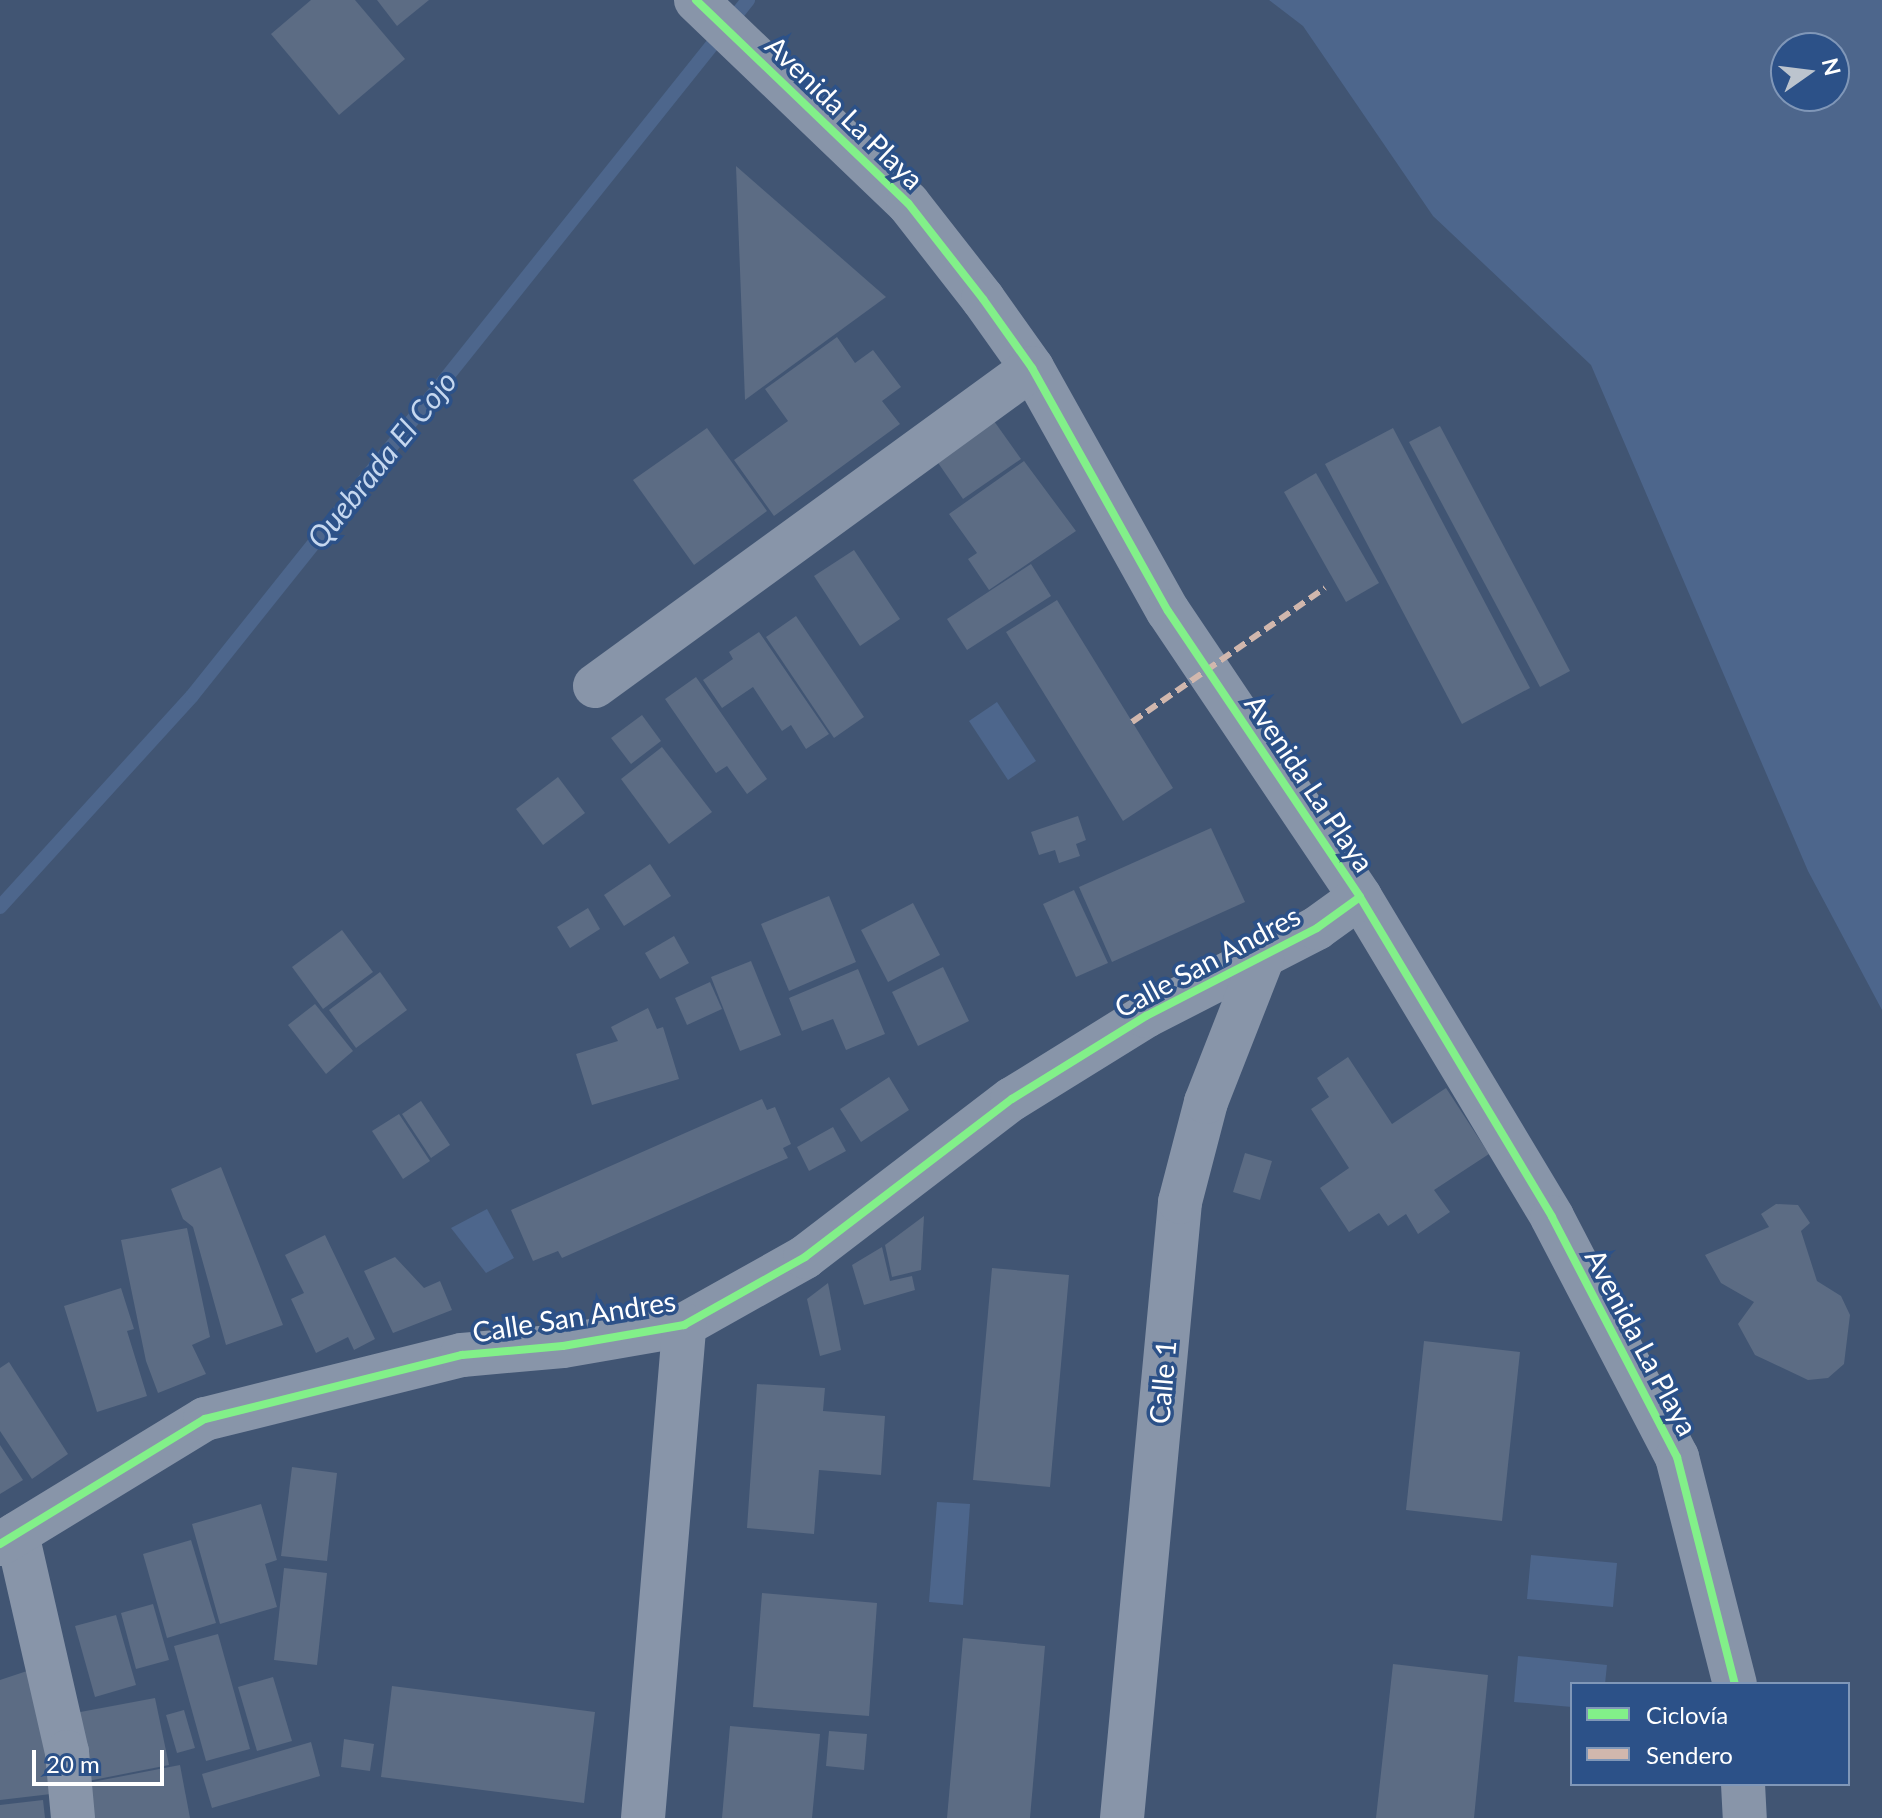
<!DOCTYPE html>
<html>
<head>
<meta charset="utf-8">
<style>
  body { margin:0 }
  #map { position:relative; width:1882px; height:1818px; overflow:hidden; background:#415573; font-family:Lato,sans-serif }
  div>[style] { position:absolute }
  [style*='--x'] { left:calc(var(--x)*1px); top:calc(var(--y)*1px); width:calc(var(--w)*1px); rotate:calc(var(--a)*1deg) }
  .water>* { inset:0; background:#4d668c }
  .stream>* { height:14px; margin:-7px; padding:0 7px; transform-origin:7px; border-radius:7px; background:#4d668c }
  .building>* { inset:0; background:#5c6c84 }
  .minor>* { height:44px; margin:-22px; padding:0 22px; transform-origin:22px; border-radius:22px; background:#8895a9 }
  .quiet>* { height:6px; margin-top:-3px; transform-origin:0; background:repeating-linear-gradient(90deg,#d1b7ad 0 12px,transparent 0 18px) }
  .cycleway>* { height:8px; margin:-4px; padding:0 4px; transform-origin:4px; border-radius:4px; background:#82f089 }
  span { translate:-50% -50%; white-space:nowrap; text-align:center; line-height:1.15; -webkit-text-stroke:7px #2c5188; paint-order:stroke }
  .street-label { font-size:28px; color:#fff }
  .water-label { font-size:30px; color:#c5d7ef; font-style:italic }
  .legend { position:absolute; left:1570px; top:1682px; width:280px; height:104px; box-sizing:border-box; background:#2c5188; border:2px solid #8097b8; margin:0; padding:10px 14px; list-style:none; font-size:24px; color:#fff }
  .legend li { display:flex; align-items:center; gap:16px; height:40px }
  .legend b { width:40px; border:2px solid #8097b8 }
  .north { position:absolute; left:1770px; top:32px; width:80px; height:80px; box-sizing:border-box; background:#2c5188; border:2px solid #8097b8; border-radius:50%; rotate:76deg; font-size:22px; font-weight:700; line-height:32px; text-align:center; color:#fff }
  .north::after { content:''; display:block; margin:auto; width:28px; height:36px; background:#bcc4ce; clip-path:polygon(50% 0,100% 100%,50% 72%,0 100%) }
  .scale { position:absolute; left:32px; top:1750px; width:132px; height:36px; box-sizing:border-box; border:4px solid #fff; border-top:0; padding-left:10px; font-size:24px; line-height:28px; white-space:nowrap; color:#fff; -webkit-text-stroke:6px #2c5188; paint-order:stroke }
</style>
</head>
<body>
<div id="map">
  <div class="water">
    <i style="clip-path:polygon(evenodd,1269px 0,1882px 0,1882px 1010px,1808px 871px,1591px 365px,1433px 216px,1303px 26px,1269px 0,1834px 48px,1834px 96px,1786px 96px,1786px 48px,1834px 48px)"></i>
    <i style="clip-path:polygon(997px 702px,1036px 761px,1008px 780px,969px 721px)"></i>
    <i style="clip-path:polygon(487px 1209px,514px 1258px,486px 1273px,451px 1228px)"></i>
    <i style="clip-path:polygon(937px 1502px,970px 1504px,963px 1605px,929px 1602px)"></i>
    <i style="clip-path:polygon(1531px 1555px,1617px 1563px,1613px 1607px,1527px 1599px)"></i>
    <i style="clip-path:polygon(1518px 1656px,1607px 1665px,1605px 1684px,1572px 1684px,1572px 1707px,1514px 1702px)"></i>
  </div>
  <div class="stream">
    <i style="--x:0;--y:907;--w:285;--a:-47.7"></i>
    <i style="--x:192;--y:696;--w:891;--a:-51.38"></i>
  </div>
  <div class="building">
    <i style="clip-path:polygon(311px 0,355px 0,405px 59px,339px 115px,271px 34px)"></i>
    <i style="clip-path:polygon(377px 0,429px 0,397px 26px)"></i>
    <i style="clip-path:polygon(736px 166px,886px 297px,745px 400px)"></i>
    <i style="clip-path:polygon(837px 337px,855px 363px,873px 350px,901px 387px,882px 401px,900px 424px,774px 516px,734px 460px,788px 421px,765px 389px)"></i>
    <i style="clip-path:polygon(989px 414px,1021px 459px,963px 499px,932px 454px)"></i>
    <i style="clip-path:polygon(1440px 426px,1570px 671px,1540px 687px,1409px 442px)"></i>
    <i style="clip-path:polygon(707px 428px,767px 511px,694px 565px,633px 480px)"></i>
    <i style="clip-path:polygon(1393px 428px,1530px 688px,1462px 724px,1325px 464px)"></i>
    <i style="clip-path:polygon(1024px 461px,1076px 531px,989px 590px,968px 559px,977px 553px,949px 514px)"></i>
    <i style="clip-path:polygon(1316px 473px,1379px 583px,1346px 602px,1284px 492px)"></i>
    <i style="clip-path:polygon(854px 550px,900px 619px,860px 646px,814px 576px)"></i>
    <i style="clip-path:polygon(1031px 564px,1051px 596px,967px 650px,947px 619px)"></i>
    <i style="clip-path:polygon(1057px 600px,1173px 788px,1123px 821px,1006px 632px)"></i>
    <i style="clip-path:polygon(796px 616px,864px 717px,834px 738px,766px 637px)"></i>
    <i style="clip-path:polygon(759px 632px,829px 734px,806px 749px,791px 725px,782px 731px,753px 687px,722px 708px,703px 680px,733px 659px,729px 652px)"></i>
    <i style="clip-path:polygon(696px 677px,767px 779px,747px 794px,727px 766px,716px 773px,665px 699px)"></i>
    <i style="clip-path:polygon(642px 715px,661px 741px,631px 764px,611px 738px)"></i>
    <i style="clip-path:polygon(662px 747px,712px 812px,669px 844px,621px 779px)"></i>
    <i style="clip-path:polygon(558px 777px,585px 813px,543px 845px,516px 809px)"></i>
    <i style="clip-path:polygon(1078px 816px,1086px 840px,1076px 844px,1080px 856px,1059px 863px,1055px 850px,1039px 855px,1031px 832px)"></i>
    <i style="clip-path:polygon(1211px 828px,1245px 902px,1112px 962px,1079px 887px)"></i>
    <i style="clip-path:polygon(650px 864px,671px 896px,624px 926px,604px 895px)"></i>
    <i style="clip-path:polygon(1074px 890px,1108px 963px,1076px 977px,1043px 904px)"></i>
    <i style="clip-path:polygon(829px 896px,856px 962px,789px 991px,761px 924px)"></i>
    <i style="clip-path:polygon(913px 903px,940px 955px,888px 982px,861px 930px)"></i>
    <i style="clip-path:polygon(588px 908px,600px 929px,570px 948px,557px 927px)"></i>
    <i style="clip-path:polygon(342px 930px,373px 972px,323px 1009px,292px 967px)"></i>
    <i style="clip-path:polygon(674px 936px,689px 963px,660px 979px,645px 953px)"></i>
    <i style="clip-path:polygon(751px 961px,781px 1035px,740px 1051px,711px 977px)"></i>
    <i style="clip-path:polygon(943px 967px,969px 1021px,918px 1046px,892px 992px)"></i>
    <i style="clip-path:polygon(858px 969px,885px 1034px,846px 1050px,833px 1019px,802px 1031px,789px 998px)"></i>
    <i style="clip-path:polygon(380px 972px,407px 1010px,356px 1048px,329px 1010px)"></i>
    <i style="clip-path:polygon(710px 982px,722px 1009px,687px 1025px,675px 998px)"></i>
    <i style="clip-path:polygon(315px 1004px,353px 1051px,326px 1074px,288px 1025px)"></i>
    <i style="clip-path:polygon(648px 1008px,657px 1029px,663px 1027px,679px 1079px,592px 1105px,576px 1054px,618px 1041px,611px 1027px)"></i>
    <i style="clip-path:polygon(1348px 1057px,1392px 1124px,1446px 1088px,1489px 1154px,1434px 1190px,1450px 1212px,1418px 1234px,1406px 1214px,1388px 1226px,1379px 1213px,1349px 1232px,1320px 1188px,1349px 1168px,1311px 1109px,1329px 1097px,1317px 1078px)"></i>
    <i style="clip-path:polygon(889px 1077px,909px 1110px,861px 1142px,840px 1109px)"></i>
    <i style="clip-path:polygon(762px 1099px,767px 1110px,775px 1107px,791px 1144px,783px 1148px,788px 1158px,562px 1258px,558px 1251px,533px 1261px,511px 1210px)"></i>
    <i style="clip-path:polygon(421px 1101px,450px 1145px,431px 1158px,402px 1114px)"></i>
    <i style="clip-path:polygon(399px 1114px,430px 1161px,403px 1179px,372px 1131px)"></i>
    <i style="clip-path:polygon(833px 1127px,846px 1151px,809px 1171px,797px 1147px)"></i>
    <i style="clip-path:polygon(1245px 1153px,1272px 1161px,1260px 1200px,1233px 1192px)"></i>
    <i style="clip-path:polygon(221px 1167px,283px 1325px,226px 1345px,193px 1227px,183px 1219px,171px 1189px)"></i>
    <i style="clip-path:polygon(1776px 1204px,1798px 1205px,1810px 1223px,1801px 1231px,1817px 1281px,1841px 1296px,1850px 1315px,1844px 1364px,1828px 1378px,1808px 1380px,1755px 1355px,1738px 1324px,1754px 1302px,1721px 1283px,1705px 1255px,1769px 1227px,1761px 1214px)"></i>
    <i style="clip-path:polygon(924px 1216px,921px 1270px,892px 1277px,885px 1245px)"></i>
    <i style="clip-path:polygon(187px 1228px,210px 1337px,192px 1345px,206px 1374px,158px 1393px,146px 1361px,121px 1240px)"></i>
    <i style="clip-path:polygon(325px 1235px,375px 1339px,354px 1350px,348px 1337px,316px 1353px,291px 1299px,304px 1293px,285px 1255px)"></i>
    <i style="clip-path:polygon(882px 1247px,890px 1281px,912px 1276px,915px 1290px,864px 1305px,852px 1265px)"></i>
    <i style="clip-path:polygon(395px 1257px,424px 1288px,440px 1281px,452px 1310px,393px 1333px,364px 1271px)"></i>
    <i style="clip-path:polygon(992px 1268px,1069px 1275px,1050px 1487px,973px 1480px)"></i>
    <i style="clip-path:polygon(828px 1283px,841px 1350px,820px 1356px,807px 1299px)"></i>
    <i style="clip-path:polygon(121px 1288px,134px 1329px,127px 1331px,147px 1396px,97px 1412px,64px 1306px)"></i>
    <i style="clip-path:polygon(1424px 1341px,1520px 1352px,1502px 1521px,1406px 1510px)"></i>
    <i style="clip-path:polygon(9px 1362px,68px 1454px,32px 1479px,0 1431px,0 1368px)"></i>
    <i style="clip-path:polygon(757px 1384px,825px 1388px,823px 1411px,885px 1416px,881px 1475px,819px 1470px,814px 1534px,747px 1528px)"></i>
    <i style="clip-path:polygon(0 1445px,23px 1480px,0 1494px)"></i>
    <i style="clip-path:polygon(292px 1467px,337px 1473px,327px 1561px,281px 1556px)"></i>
    <i style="clip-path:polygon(261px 1504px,277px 1560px,265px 1564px,277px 1607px,220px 1624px,192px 1524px)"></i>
    <i style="clip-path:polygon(191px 1540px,216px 1623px,167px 1638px,143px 1554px)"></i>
    <i style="clip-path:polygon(284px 1568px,327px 1573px,317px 1665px,274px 1660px)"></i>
    <i style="clip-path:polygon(762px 1593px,877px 1603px,869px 1716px,753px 1707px)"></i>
    <i style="clip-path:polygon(153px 1604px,169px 1660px,136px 1669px,121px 1613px)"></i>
    <i style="clip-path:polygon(116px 1615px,136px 1685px,95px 1697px,75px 1626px)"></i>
    <i style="clip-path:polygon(218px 1634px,250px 1749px,206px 1761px,174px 1646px)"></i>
    <i style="clip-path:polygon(963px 1638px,1045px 1646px,1030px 1818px,947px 1818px)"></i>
    <i style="clip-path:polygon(1393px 1664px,1488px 1675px,1474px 1818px,1376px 1818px)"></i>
    <i style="clip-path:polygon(30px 1670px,47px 1728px,51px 1794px,0 1800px,0 1680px)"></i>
    <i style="clip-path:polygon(273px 1677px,292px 1741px,257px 1751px,238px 1687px)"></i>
    <i style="clip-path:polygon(392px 1686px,595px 1712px,584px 1803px,381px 1777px)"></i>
    <i style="clip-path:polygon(155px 1698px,169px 1765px,88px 1781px,75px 1713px)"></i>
    <i style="clip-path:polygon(184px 1710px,195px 1748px,177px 1753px,166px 1715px)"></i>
    <i style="clip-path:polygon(730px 1726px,820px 1734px,812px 1818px,722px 1818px)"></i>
    <i style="clip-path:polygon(829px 1731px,867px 1734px,864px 1770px,826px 1766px)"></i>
    <i style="clip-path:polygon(344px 1739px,374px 1744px,370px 1771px,341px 1767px)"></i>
    <i style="clip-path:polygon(311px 1742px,320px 1776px,212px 1808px,202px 1774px)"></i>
    <i style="clip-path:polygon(180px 1765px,190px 1818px,94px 1818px,87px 1783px)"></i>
    <i style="clip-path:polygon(43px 1800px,45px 1818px,0 1818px,0 1805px)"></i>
  </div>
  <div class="minor">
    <i style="--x:696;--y:0;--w:294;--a:43.8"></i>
    <i style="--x:908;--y:203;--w:122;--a:52"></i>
    <i style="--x:983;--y:299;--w:85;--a:54.6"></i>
    <i style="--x:1032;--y:368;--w:278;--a:60.8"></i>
    <i style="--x:1168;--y:611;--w:344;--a:56.1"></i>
    <i style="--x:1360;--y:897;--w:373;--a:59"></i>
    <i style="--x:1552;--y:1217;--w:271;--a:62.5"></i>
    <i style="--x:1677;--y:1457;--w:234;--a:75.7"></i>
    <i style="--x:595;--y:686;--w:540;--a:-36.04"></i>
    <i style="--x:17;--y:1534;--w:224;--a:77.1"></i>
    <i style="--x:67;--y:1752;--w:66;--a:84.8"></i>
    <i style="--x:0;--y:1544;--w:240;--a:-31.4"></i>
    <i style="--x:205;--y:1419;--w:265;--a:-14"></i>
    <i style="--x:462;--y:1355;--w:101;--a:-5.1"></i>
    <i style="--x:563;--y:1346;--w:123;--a:-9.8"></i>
    <i style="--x:684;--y:1325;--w:139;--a:-29.3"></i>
    <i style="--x:805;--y:1257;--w:260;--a:-37.4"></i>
    <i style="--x:1012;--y:1099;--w:158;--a:-31.8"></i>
    <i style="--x:1146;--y:1016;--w:192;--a:-27.2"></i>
    <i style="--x:1317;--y:928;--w:53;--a:-35.8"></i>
    <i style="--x:1743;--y:1784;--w:34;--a:87"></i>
    <i style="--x:643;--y:1818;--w:495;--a:-85.2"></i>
    <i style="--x:1122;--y:1818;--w:619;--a:-84.62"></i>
    <i style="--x:1180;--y:1202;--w:103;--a:-75.4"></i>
    <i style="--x:1206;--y:1102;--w:154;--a:-68.6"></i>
  </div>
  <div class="quiet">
    <i style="--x:1132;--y:722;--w:235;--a:-34.8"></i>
  </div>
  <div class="cycleway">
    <i style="--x:696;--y:0;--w:294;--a:43.8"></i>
    <i style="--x:908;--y:203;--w:122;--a:52"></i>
    <i style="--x:983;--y:299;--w:85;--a:54.6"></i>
    <i style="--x:1032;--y:368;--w:278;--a:60.8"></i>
    <i style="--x:1168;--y:611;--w:344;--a:56.1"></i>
    <i style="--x:1360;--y:897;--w:373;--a:59"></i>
    <i style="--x:1552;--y:1217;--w:271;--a:62.5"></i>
    <i style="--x:1677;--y:1457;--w:234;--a:75.7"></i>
    <i style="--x:0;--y:1544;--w:240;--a:-31.4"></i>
    <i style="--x:205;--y:1419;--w:265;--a:-14"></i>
    <i style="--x:462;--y:1355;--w:101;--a:-5.1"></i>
    <i style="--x:563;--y:1346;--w:123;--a:-9.8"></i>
    <i style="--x:684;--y:1325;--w:139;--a:-29.3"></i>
    <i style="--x:805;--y:1257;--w:260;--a:-37.4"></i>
    <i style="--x:1012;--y:1099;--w:158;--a:-31.8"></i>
    <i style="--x:1146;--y:1016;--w:192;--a:-27.2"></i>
    <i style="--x:1317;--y:928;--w:53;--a:-35.8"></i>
  </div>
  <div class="street-label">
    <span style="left:845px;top:112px;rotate:44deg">Avenida La Playa</span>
    <span style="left:1310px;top:783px;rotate:56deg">Avenida La Playa</span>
    <span style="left:1207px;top:961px;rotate:-28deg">Calle San Andres</span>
    <span style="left:574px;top:1316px;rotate:-9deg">Calle San Andres</span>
    <span style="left:1642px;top:1342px;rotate:62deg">Avenida La Playa</span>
    <span style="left:1162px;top:1382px;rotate:-85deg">Calle 1</span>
  </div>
  <div class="water-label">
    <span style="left:381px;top:459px;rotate:-51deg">Quebrada El Cojo</span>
  </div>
  <ul class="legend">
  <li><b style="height:10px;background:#82f089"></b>Ciclovía</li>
  <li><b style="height:10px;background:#d1b7ad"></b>Sendero</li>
  </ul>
  <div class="north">N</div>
  <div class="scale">20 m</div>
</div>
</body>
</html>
